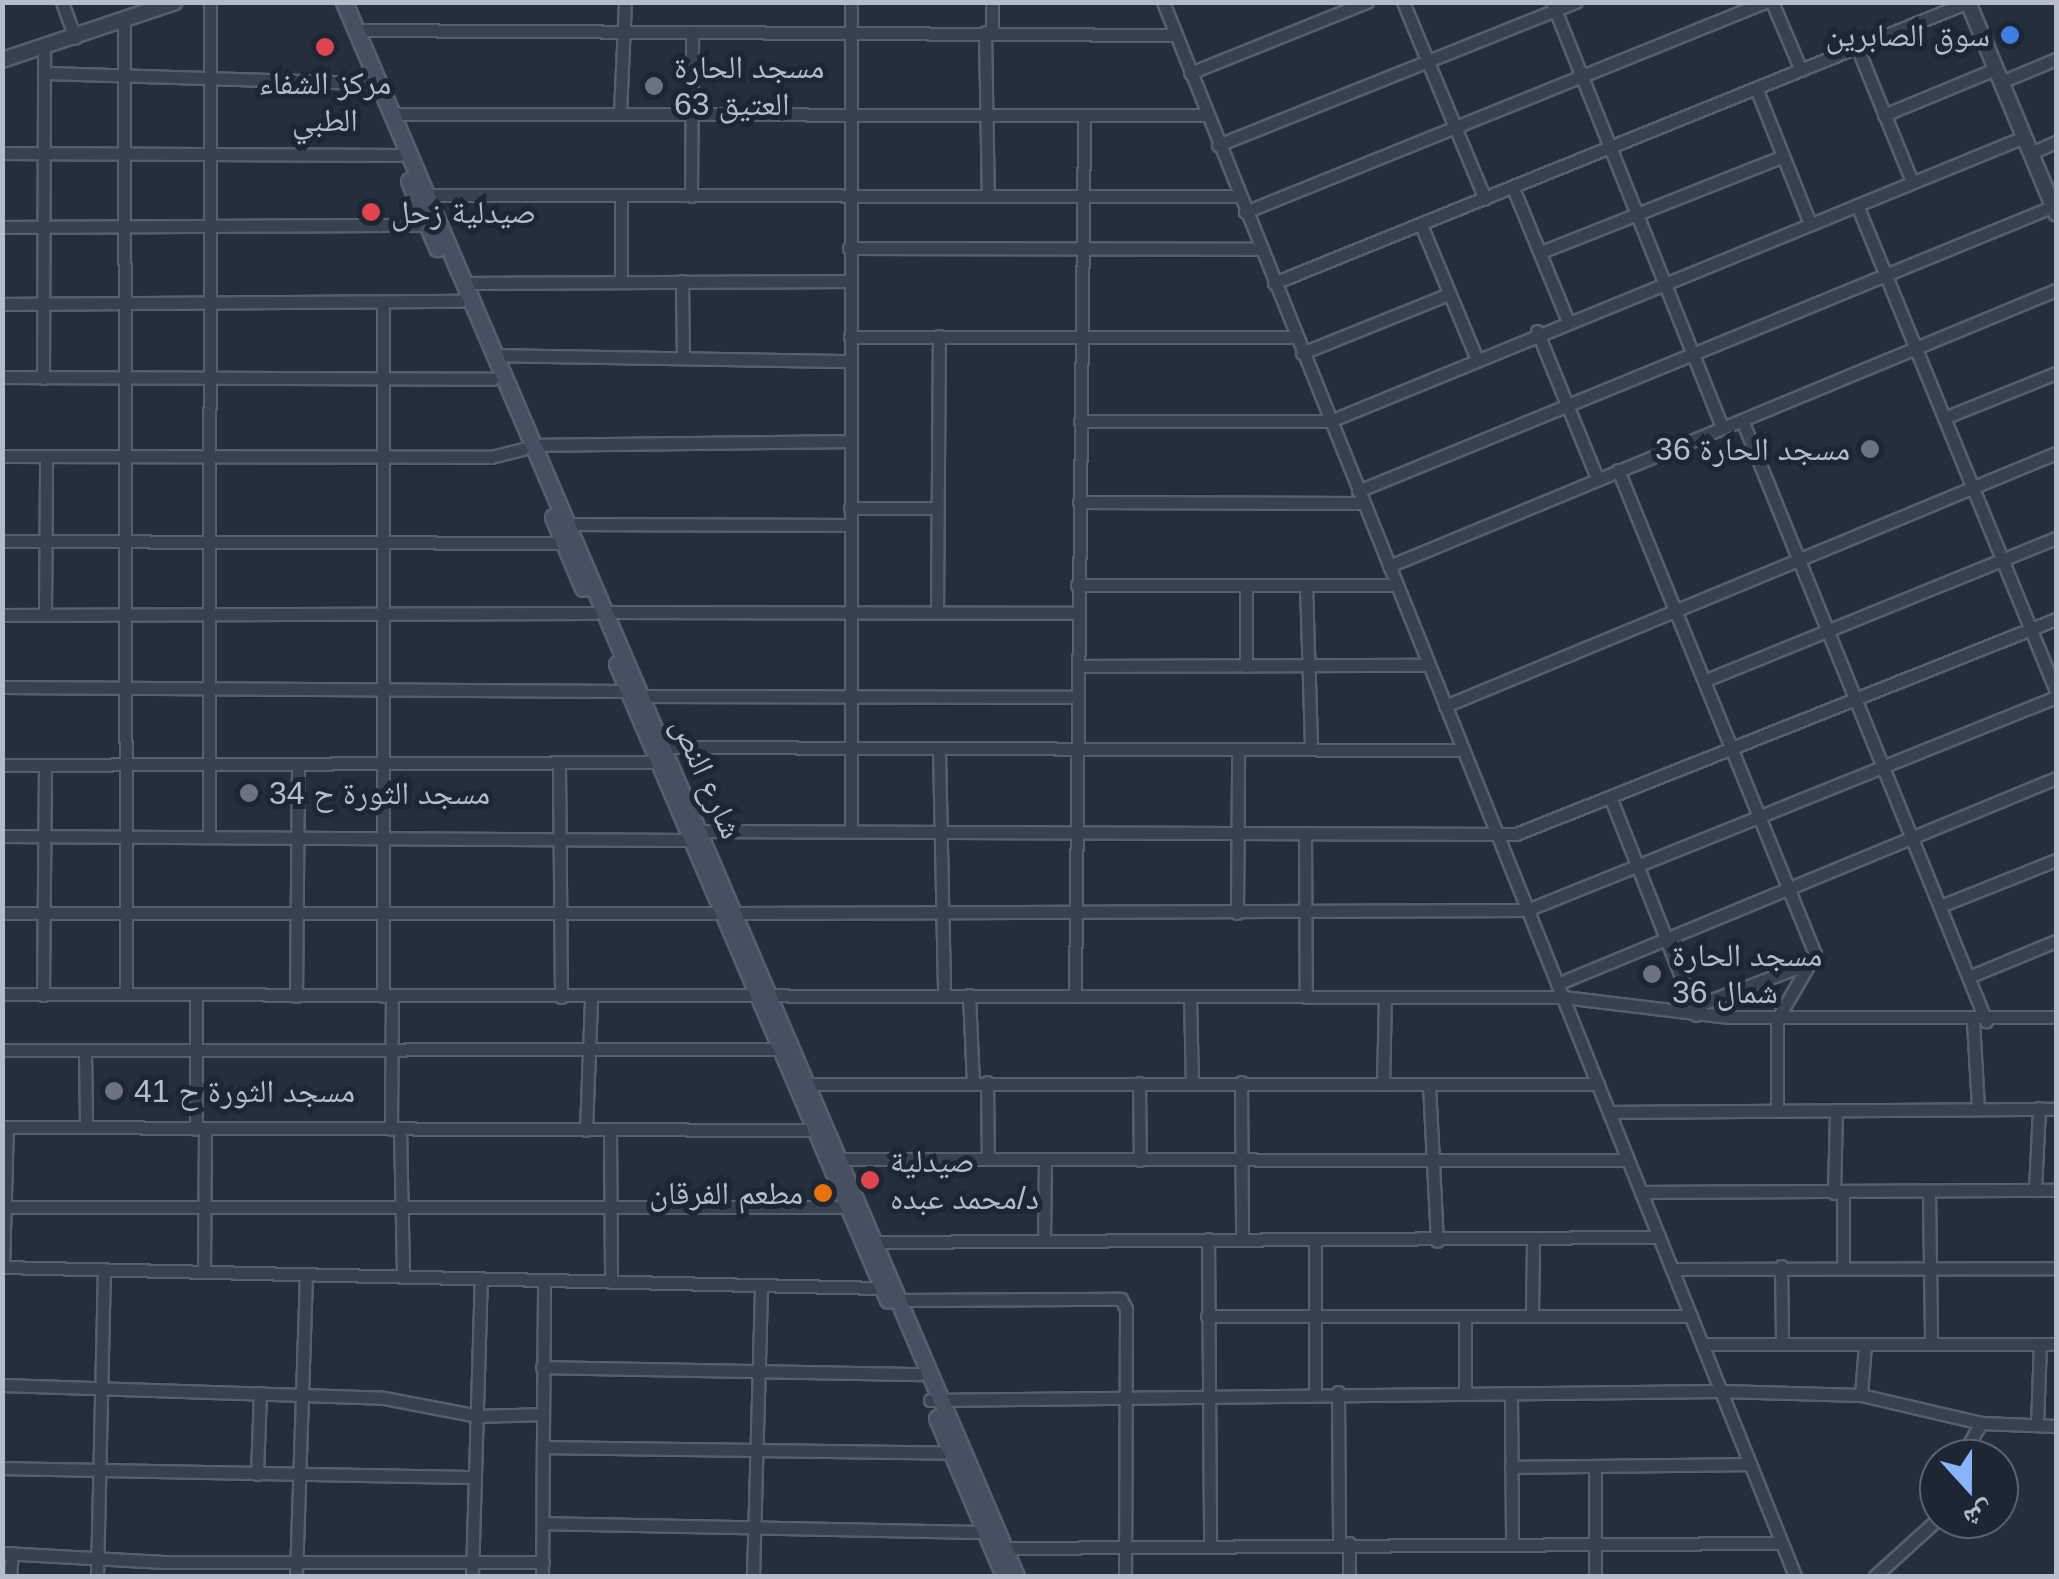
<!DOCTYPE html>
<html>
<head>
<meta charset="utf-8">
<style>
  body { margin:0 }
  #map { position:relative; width:2059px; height:1579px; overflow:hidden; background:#242f3e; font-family:Arial,"Noto Naskh Arabic",sans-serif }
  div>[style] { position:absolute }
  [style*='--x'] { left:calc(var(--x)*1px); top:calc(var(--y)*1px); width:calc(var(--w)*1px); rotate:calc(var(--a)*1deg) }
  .roads { filter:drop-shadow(2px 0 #565f6c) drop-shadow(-2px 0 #565f6c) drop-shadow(0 2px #565f6c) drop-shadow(0 -2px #565f6c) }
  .minor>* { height:11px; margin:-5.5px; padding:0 5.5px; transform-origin:5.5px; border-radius:5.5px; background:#38414e }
  .tertiary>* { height:14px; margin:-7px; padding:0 7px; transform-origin:7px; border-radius:7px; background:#38414e }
  .secondary>* { height:15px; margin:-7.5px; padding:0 7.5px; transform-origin:7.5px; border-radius:7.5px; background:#465061 }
  .dots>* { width:28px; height:28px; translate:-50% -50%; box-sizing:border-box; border:5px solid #1d2633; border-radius:50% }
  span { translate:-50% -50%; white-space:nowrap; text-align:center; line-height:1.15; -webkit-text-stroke:10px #1d2633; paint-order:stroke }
  .poi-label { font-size:32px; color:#b4bcc9 }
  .right { translate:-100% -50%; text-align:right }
  .left { translate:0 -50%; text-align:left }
  .street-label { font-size:32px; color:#b4bcc9 }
  .frame { position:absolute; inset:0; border:5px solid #b4bcc9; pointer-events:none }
  .north { position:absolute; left:1919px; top:1439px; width:100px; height:100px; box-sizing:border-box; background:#1d2633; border:2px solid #59626f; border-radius:50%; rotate:159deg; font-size:28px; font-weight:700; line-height:40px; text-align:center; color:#b4bcc9 }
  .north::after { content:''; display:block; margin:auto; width:35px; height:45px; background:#8ab4f8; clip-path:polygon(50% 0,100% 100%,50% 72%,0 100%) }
</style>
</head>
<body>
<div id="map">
  <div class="roads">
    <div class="minor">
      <i style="--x:62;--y:2;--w:38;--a:70"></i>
      <i style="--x:851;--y:2;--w:826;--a:90"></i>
      <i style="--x:1163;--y:2;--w:1696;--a:68.12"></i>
      <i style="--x:1403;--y:2;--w:213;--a:67.4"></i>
      <i style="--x:1552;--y:2;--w:458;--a:68.2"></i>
      <i style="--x:1772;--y:2;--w:74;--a:66.9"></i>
      <i style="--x:124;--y:20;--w:974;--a:89.88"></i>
      <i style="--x:354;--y:30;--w:822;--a:0.35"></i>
      <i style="--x:985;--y:32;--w:164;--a:89"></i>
      <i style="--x:992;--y:32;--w:30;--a:-90"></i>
      <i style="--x:1857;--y:47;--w:146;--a:67.8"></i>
      <i style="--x:44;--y:73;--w:323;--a:1.8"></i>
      <i style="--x:1190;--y:73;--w:191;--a:-21.9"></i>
      <i style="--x:2001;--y:82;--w:60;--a:-22.7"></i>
      <i style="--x:1756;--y:88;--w:146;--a:68.3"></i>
      <i style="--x:620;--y:112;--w:110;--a:-87.4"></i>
      <i style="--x:390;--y:114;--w:816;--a:0.07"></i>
      <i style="--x:1884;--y:115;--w:120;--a:-22.5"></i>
      <i style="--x:1218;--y:145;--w:385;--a:-21.8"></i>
      <i style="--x:2;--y:153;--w:397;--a:0.3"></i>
      <i style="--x:2031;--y:153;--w:27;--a:-24"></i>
      <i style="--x:1513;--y:188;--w:142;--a:67.6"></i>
      <i style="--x:426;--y:195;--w:813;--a:0.07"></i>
      <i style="--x:691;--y:196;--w:162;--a:-89.6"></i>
      <i style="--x:1857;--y:205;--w:525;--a:67.73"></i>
      <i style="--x:1245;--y:212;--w:561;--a:-21.99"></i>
      <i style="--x:1421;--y:225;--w:143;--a:67.4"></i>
      <i style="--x:2;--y:227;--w:425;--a:-0.3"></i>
      <i style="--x:849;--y:248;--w:411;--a:0.1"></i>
      <i style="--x:1541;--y:252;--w:260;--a:-21.6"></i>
      <i style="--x:621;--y:281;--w:86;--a:-90"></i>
      <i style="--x:682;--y:281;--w:77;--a:89.3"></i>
      <i style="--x:463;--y:283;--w:387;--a:-0.3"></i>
      <i style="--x:1274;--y:283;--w:749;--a:-22.04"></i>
      <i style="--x:2;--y:304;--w:458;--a:-0.4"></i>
      <i style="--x:1537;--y:331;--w:159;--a:67.8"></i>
      <i style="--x:850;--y:337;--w:446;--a:0"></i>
      <i style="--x:1302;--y:353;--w:158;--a:-21.9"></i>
      <i style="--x:493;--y:355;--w:357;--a:1"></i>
      <i style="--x:2;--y:377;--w:491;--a:0.2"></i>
      <i style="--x:43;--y:378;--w:330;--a:-89.8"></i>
      <i style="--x:1944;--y:418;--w:121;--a:-21.9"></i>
      <i style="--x:1742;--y:420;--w:649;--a:67.9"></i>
      <i style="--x:1080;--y:421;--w:250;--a:0"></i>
      <i style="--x:1330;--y:421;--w:750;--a:-22.26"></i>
      <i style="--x:532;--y:445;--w:318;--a:-0.7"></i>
      <i style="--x:2;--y:456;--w:489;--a:0.1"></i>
      <i style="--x:491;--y:457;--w:33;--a:-14"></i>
      <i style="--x:1618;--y:470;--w:523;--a:67.85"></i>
      <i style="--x:1815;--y:954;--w:75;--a:120.3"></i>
      <i style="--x:1777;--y:1019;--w:90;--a:90"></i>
      <i style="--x:1358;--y:491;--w:752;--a:-22.27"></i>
      <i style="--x:1079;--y:502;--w:284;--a:0.2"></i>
      <i style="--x:850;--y:508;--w:86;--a:0"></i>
      <i style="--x:567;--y:524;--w:283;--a:0.2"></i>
      <i style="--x:2;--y:541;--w:561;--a:0.2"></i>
      <i style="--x:1389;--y:566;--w:722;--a:-22.48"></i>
      <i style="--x:1077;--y:585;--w:319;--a:0"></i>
      <i style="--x:1306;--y:585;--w:163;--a:88.2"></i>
      <i style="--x:937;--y:611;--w:275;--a:-89.6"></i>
      <i style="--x:605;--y:612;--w:472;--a:0.1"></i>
      <i style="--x:2;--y:615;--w:592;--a:-0.19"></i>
      <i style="--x:45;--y:615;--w:159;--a:-89.6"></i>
      <i style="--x:1078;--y:666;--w:350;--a:-0.2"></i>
      <i style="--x:1246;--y:666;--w:80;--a:-90"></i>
      <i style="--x:1706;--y:680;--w:378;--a:-22.1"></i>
      <i style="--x:2;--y:687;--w:626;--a:0.37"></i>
      <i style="--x:642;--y:696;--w:434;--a:0.1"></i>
      <i style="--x:1445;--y:706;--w:661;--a:-22.49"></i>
      <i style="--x:664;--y:747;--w:798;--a:0.22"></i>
      <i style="--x:939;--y:750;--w:245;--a:88.8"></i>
      <i style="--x:2;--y:765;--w:657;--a:-0.26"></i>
      <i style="--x:559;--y:766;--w:231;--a:89.5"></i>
      <i style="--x:1611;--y:799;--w:232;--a:68.5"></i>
      <i style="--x:701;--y:831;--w:815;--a:0.21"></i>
      <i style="--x:1516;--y:834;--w:581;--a:-21.71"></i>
      <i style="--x:1305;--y:833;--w:164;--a:89.7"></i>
      <i style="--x:2;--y:836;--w:689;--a:0.33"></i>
      <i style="--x:209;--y:837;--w:835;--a:-89.93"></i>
      <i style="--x:1943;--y:905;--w:122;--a:-21.7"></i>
      <i style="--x:2;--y:913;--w:720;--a:0"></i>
      <i style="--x:736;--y:913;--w:791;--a:-0.22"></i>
      <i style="--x:1527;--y:910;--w:570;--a:-21.93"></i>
      <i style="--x:1237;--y:913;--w:163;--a:-89.6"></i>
      <i style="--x:1971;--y:976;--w:92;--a:-22.4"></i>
      <i style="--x:1557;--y:984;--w:540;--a:-22.43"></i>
      <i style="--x:2;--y:994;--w:1561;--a:0.11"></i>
      <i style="--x:1563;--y:997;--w:167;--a:6.9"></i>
      <i style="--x:1729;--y:1017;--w:327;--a:0"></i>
      <i style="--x:43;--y:995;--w:230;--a:-89.5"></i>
      <i style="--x:969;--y:995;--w:87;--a:87.4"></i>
      <i style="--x:296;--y:996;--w:230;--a:-89.5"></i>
      <i style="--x:383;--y:996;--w:693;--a:-90"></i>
      <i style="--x:1075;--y:996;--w:880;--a:-89.41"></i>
      <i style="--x:1190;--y:996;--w:87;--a:88.7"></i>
      <i style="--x:1693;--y:1007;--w:130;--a:-20.7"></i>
      <i style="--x:1973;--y:1021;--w:87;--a:86.7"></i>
      <i style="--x:2;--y:1050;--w:778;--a:-0.07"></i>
      <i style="--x:85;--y:1050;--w:76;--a:89.2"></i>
      <i style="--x:987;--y:1082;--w:77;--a:89.3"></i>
      <i style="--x:1241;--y:1082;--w:157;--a:89.6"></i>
      <i style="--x:1139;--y:1083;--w:77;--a:89.3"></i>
      <i style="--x:807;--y:1084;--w:791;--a:0"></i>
      <i style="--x:1383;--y:1084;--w:87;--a:-88.7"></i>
      <i style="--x:1429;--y:1084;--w:157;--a:87.1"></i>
      <i style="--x:1609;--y:1112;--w:447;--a:-0.4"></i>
      <i style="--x:2;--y:1127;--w:811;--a:0.21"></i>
      <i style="--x:196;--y:1129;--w:134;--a:-90"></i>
      <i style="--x:391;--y:1129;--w:133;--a:-89.6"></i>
      <i style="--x:400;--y:1129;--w:147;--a:88.8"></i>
      <i style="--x:586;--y:1130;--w:133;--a:-87.8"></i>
      <i style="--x:610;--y:1130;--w:152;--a:89.6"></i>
      <i style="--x:839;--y:1159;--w:789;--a:0.07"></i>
      <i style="--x:2035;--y:1190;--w:82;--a:-87.2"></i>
      <i style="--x:1641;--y:1192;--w:415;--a:-0.3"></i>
      <i style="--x:1843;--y:1192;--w:76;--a:90"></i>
      <i style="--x:1929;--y:1192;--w:151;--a:89.2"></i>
      <i style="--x:1834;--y:1193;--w:83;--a:-88.6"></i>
      <i style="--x:2;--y:1207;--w:845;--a:0"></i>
      <i style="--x:1044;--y:1239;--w:79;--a:-89.3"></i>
      <i style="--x:1208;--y:1239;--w:305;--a:89.6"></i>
      <i style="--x:875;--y:1242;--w:784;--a:-0.37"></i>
      <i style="--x:1781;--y:1266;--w:75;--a:89.2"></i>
      <i style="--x:2;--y:1267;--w:881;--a:1.37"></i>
      <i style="--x:3;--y:1267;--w:140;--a:-88.4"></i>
      <i style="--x:1672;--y:1269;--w:384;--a:-0.1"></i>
      <i style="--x:204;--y:1272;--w:142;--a:-89.6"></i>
      <i style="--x:899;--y:1300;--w:222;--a:-0.3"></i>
      <i style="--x:1121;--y:1299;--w:11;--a:63"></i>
      <i style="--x:1126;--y:1309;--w:267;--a:90.2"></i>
      <i style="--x:1532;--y:1315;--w:75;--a:-89.2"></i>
      <i style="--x:1207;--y:1316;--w:484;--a:0"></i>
      <i style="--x:1703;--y:1344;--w:353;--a:0"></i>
      <i style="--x:542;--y:1367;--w:377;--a:1.1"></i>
      <i style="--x:2;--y:1385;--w:382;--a:1.9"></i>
      <i style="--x:384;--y:1398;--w:96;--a:10.8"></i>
      <i style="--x:478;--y:1416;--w:65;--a:-1.8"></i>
      <i style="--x:1338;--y:1392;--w:151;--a:89.6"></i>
      <i style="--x:1465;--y:1392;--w:76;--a:-90"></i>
      <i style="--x:1315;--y:1393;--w:153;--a:-90"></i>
      <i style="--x:1511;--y:1393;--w:151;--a:89.6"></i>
      <i style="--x:1861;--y:1395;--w:51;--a:-85.5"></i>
      <i style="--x:930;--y:1400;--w:792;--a:-0.65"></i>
      <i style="--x:1722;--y:1391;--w:139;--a:1.6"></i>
      <i style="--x:1861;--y:1395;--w:123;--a:13.1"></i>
      <i style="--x:1981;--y:1423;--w:75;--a:2.3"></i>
      <i style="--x:2037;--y:1425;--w:81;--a:-87.9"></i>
      <i style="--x:543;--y:1447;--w:408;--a:0.8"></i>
      <i style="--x:1960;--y:1459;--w:42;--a:-59.7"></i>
      <i style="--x:1511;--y:1467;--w:239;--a:-0.7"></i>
      <i style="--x:2;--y:1468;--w:473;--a:1.1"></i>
      <i style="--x:257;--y:1474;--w:81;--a:-87.9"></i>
      <i style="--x:543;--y:1523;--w:442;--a:1.2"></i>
      <i style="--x:1003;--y:1548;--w:778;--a:-0.37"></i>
      <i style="--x:2;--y:1553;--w:162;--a:3.2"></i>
      <i style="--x:164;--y:1562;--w:379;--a:0"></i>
      <i style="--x:10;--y:1576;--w:23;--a:-85"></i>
      <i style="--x:97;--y:1576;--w:307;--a:-88.7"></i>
      <i style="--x:296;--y:1576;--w:302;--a:-88.1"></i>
      <i style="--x:472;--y:1576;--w:298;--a:-88.3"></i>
      <i style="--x:542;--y:1576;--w:296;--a:-89.6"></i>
      <i style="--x:753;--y:1576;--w:291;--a:-88.4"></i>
      <i style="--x:1349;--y:1576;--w:33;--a:-90"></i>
      <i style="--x:1595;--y:1576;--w:109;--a:-90"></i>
      <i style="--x:1875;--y:1576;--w:86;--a:-42.2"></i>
    </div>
    <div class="tertiary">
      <i style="--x:1968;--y:2;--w:229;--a:67.4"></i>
      <i style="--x:2;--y:60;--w:182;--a:-18.5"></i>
    </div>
    <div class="secondary">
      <i style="--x:344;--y:2;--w:1711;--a:66.88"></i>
      <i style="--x:409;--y:181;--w:73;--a:67.3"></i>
      <i style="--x:553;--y:517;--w:77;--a:67.1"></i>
      <i style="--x:617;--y:664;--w:691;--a:66.92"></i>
      <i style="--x:937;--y:1418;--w:172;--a:67"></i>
    </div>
  </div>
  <div class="dots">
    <i style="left:2010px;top:35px;background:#3f7fe0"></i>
    <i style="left:325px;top:47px;background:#e0444e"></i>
    <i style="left:654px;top:86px;background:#6b7280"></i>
    <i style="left:371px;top:212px;background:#e0444e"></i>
    <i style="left:1870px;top:449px;background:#6b7280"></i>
    <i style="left:249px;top:793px;background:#6b7280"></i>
    <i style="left:1652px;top:974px;background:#6b7280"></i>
    <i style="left:114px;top:1091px;background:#6b7280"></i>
    <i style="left:870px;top:1180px;background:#e0444e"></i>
    <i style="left:823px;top:1193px;background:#e8710a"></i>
  </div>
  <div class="poi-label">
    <span class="right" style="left:1990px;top:35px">سوق الصابرين</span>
    <span class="left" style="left:674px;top:86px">مسجد الحارة<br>63 العتيق</span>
    <span style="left:325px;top:102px">مركز الشفاء<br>الطبي</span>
    <span class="left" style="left:391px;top:212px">صيدلية زحل</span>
    <span class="right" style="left:1850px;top:449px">مسجد الحارة 36</span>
    <span class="left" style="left:269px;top:793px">مسجد الثورة ح 34</span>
    <span class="left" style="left:1672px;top:974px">مسجد الحارة<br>36 شمال</span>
    <span class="left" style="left:134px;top:1091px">مسجد الثورة ح 41</span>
    <span class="left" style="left:890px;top:1180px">صيدلية<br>د/محمد عبده</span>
    <span class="right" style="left:803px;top:1193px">مطعم الفرقان</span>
  </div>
  <div class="street-label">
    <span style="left:707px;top:778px;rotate:66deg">شارع النص</span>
  </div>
  <div class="frame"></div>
  <div class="north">ش</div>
</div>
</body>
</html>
